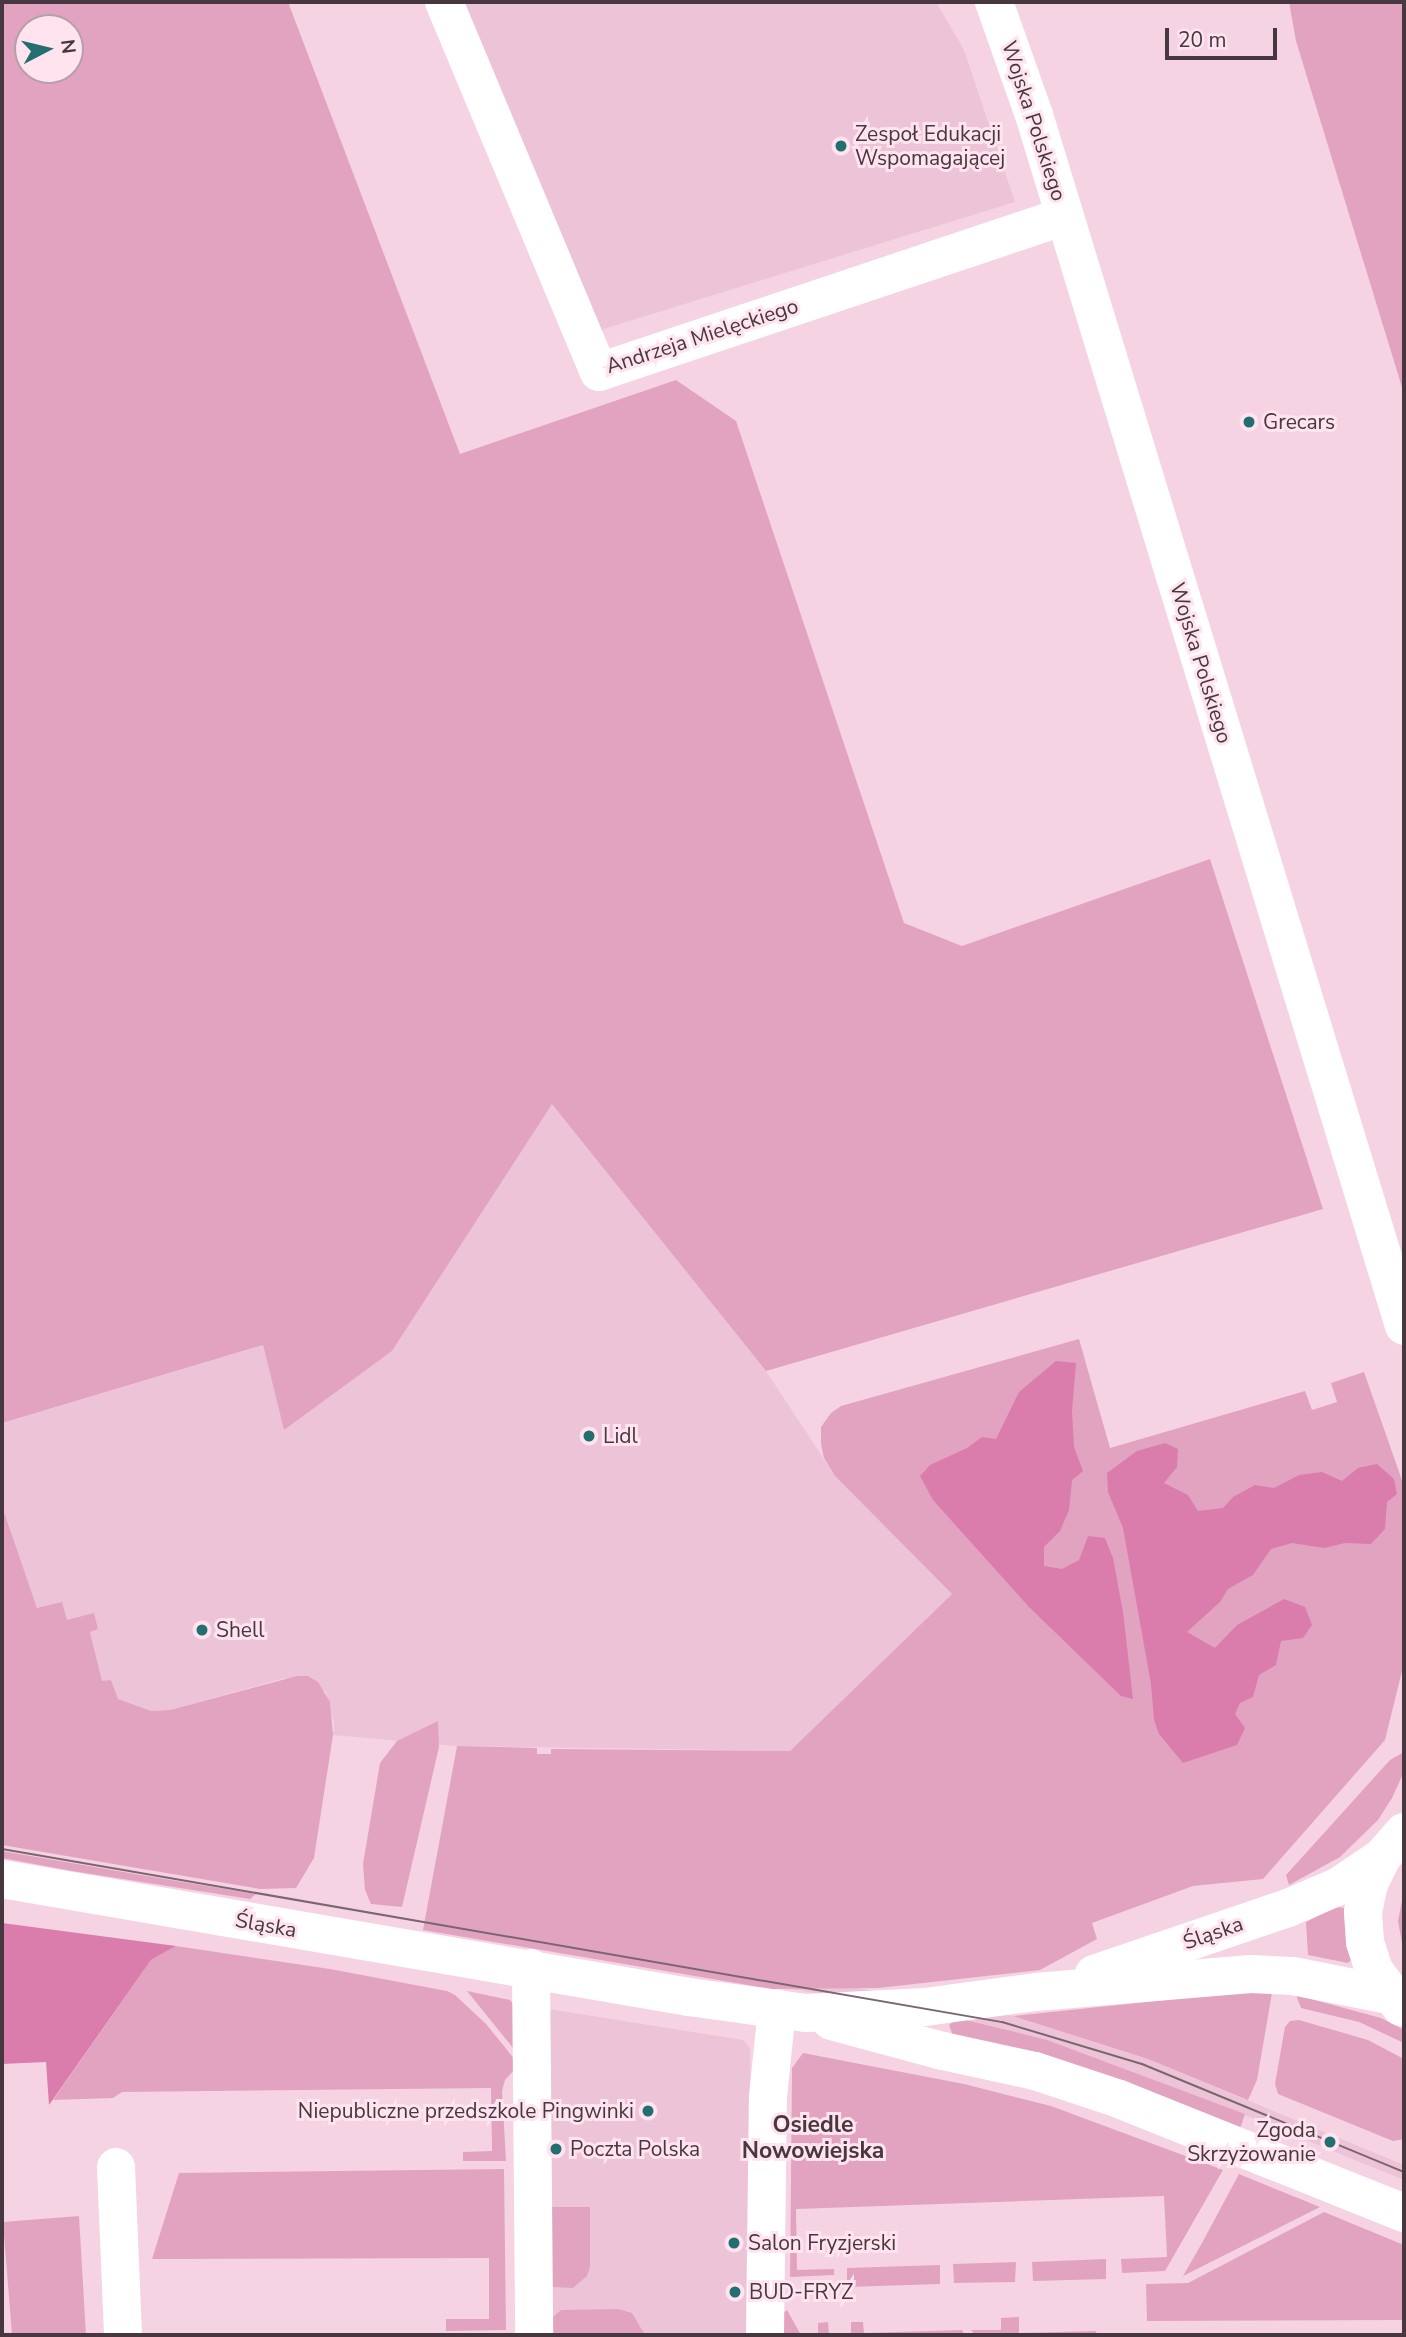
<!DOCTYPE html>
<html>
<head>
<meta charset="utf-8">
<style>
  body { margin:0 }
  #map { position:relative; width:1406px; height:2337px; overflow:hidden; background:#f6d3e3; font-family:"Nunito Sans",sans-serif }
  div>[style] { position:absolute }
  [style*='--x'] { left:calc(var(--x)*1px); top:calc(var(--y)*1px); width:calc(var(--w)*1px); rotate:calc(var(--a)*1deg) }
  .built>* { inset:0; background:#edc4d7 }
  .green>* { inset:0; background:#e2a3c1 }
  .forest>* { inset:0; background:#da7dac }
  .minor>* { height:38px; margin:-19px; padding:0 19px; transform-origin:19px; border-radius:19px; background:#fff }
  .tram>* { height:2px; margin:-1px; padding:0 1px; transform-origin:1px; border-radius:1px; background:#7a666f }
  .dots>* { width:19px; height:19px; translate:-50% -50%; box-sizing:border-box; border:4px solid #ffe3ef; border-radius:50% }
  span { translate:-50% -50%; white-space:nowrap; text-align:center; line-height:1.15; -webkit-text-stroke:6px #ffe3ef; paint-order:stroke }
  .street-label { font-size:21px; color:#46383e }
  .poi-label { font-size:21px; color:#46383e }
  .left { translate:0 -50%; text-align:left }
  .right { translate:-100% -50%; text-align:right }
  .neighbourhood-label { font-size:23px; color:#46383e; font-weight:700 }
  .frame { position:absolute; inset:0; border:4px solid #46383e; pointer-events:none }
  .north { position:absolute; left:14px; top:14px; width:70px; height:70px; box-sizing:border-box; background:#ffe3ef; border:2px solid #b59fa8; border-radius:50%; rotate:83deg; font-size:19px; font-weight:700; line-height:28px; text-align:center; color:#46383e }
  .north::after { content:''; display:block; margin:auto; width:24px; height:32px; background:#236e71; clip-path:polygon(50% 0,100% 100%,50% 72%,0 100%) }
  .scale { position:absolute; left:1165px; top:28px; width:112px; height:32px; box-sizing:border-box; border:4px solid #46383e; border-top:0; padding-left:9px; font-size:21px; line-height:24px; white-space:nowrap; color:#46383e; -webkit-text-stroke:5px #ffe3ef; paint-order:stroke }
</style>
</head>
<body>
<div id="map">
  <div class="built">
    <i style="clip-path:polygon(462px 2px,936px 2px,964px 50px,1015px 202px,597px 331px)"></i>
    <i style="clip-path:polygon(552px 1103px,766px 1371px,835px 1476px,952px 1594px,790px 1751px,457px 1746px,333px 1735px,334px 1724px,326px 1692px,285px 1678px,170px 1710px,151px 1711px,117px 1699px,111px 1680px,102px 1682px,90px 1631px,37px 1608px,2px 1506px,2px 1423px,263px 1345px,284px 1429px,392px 1351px)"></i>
    <i style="clip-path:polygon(764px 1971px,1013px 2016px,1148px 2059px,1404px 2165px,1404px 2180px,1220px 2105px,974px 2021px,763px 1984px)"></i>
    <i style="clip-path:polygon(542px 2008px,743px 2040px,750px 2048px,752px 2335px,545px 2335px)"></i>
  </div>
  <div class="green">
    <i style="clip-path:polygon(evenodd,2px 2px,288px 2px,460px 454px,676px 380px,736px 421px,904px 923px,962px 946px,1210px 859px,1323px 1209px,766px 1371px,552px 1104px,392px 1351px,284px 1430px,263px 1345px,2px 1423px,2px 2px,28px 28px,70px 28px,70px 70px,28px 70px,28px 28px)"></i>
    <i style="clip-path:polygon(1289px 2px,1404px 2px,1404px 394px,1296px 41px)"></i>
    <i style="clip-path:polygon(1079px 1339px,1110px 1448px,1305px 1391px,1312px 1410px,1337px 1402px,1331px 1383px,1364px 1372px,1404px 1486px,1404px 1663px,1385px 1740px,1263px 1879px,1193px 1886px,1092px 1923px,1097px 1939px,1040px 1970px,878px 1988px,772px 1989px,423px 1930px,457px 1746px,537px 1748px,537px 1754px,551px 1754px,551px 1749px,790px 1751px,952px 1594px,835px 1476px,824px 1458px,821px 1444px,821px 1427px,831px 1413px,841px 1406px)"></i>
    <i style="clip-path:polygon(2px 1506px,37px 1608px,62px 1602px,67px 1620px,94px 1613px,98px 1629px,90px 1632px,102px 1681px,111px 1680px,118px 1699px,151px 1711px,170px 1710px,297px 1676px,308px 1676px,318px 1682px,330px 1702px,333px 1735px,314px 1858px,296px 1888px,260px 1889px,2px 1845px)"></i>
    <i style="clip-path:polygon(438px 1721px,439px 1747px,402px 1907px,371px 1904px,365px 1890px,363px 1864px,380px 1763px,397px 1741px)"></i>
    <i style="clip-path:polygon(1404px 1752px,1403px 1774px,1392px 1798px,1378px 1820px,1340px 1857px,1289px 1885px,1286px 1875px,1390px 1760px)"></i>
    <i style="clip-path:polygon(2px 1851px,147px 1876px,256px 1894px,250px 1899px,72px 1871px,2px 1858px)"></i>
    <i style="clip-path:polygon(1404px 1890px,1404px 1954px,1398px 1921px)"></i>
    <i style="clip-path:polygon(1336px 1907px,1345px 1908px,1352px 1959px,1348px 1963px,1308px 1955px,1306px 1922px)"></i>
    <i style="clip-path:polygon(176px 1946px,330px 1969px,447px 1991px,455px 1995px,486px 2024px,516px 2061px,515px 2069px,505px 2080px,502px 2091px,506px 2161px,463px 2161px,463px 2152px,492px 2151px,491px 2088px,122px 2092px,113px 2098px,53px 2100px,151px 1960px)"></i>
    <i style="clip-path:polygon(467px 1991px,510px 2000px,514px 2005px,517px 2053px)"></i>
    <i style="clip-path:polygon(1232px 1993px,1272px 1993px,1257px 2080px,1248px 2100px,1148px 2059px,1013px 2016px)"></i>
    <i style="clip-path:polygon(1296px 1995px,1381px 2018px,1404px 2030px,1404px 2043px,1359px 2022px,1301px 2008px)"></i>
    <i style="clip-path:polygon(958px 2018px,1047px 2040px,1245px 2114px,1240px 2129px,953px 2036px,949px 2025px)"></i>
    <i style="clip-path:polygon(1299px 2020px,1368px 2040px,1404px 2059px,1404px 2139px,1393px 2141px,1278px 2094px,1275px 2084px,1285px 2027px,1290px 2021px)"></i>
    <i style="clip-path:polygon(803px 2053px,964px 2084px,1051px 2106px,1223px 2170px,1165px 2271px,1122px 2273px,1121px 2259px,1167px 2257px,1164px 2196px,796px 2209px,797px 2270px,834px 2269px,834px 2275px,790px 2277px,792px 2075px,792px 2068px)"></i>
    <i style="clip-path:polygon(504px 2169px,506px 2330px,446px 2331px,446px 2319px,489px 2319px,489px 2258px,152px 2259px,179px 2173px)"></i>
    <i style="clip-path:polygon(1239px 2174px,1320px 2207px,1183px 2276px,1202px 2243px)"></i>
    <i style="clip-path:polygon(547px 2207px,590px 2207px,590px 2267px,587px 2276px,573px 2288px,552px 2287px)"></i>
    <i style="clip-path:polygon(1324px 2212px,1404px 2245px,1404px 2320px,1147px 2321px,1146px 2284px,1188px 2283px)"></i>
    <i style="clip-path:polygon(79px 2216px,86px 2335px,12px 2335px,3px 2222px)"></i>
    <i style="clip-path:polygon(1106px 2259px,1106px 2279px,1033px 2281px,1032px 2262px)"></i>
    <i style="clip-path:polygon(1016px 2262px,1015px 2282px,954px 2283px,953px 2264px)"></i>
    <i style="clip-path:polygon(940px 2265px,940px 2284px,847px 2287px,847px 2268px)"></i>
    <i style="clip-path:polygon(618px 2309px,632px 2313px,645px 2335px,545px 2335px,551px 2319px,561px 2310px)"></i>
    <i style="clip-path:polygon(787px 2310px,801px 2335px,818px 2334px,818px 2323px,828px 2322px,829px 2334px,851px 2334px,851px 2322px,863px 2322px,864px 2333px,962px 2330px,965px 2335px,777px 2335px,782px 2314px)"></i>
    <i style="clip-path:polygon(1019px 2317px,1019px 2333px,1096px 2331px,1097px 2335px,975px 2335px,971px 2330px,1001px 2330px,1001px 2318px)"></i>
  </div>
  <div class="forest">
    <i style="clip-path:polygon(1056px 1361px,1076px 1363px,1072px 1411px,1074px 1447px,1083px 1471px,1072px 1480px,1069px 1510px,1060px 1531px,1044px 1547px,1044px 1566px,1062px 1569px,1079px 1560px,1088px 1536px,1105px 1538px,1113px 1558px,1123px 1612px,1133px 1699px,1121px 1696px,1029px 1607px,933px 1500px,920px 1476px,930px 1465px,967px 1448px,982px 1437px,996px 1439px,1019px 1392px)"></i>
    <i style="clip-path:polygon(1165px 1443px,1178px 1449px,1177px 1467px,1164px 1483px,1188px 1495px,1198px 1511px,1223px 1508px,1233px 1497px,1255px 1485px,1274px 1488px,1299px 1475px,1322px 1472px,1342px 1481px,1358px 1468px,1377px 1464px,1394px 1479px,1397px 1494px,1387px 1502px,1385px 1529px,1371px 1544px,1345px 1543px,1324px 1548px,1292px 1543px,1271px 1549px,1253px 1575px,1228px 1589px,1220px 1602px,1187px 1632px,1215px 1648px,1237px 1625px,1284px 1599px,1305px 1607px,1312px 1625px,1303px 1638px,1281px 1641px,1276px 1665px,1259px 1675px,1253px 1697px,1240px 1703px,1235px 1714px,1245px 1728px,1237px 1745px,1183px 1763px,1159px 1734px,1154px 1720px,1151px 1684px,1123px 1528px,1108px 1492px,1107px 1473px,1137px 1451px)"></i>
    <i style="clip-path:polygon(2px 1923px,176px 1946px,151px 1960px,49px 2105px,46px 2062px,2px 2064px)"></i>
  </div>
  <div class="minor">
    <i style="--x:444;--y:2;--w:401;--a:67.3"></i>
    <i style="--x:599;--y:372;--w:490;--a:-18.5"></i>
    <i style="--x:994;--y:2;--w:120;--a:70.5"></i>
    <i style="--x:1034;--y:115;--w:1266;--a:73.01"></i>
    <i style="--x:2;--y:1879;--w:697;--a:9.75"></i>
    <i style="--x:689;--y:1997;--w:118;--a:7.8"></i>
    <i style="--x:806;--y:2013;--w:119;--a:-2.9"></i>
    <i style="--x:925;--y:2007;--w:112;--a:-7.7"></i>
    <i style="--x:1036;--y:1992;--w:215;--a:-4.8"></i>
    <i style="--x:1250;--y:1974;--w:43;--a:2.7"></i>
    <i style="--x:1293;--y:1976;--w:98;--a:11.2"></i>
    <i style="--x:531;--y:1968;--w:367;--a:89.5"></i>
    <i style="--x:1094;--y:1974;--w:205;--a:-18.8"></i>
    <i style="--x:1288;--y:1908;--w:56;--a:-23.3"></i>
    <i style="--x:1339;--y:1886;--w:52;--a:-34"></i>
    <i style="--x:1401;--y:2007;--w:46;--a:-126.1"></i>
    <i style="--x:1374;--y:1970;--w:29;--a:-108"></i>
    <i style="--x:1365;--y:1942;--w:30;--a:-94"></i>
    <i style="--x:1363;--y:1912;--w:29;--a:-78"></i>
    <i style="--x:1369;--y:1884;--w:30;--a:-64"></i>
    <i style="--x:1382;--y:1857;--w:33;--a:-49"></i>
    <i style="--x:831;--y:2021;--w:116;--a:15"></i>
    <i style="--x:943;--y:2051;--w:94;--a:12.3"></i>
    <i style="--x:1035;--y:2071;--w:89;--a:18.4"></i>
    <i style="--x:1119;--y:2099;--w:307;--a:21.8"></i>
    <i style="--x:116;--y:2167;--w:168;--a:87.6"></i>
    <i style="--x:765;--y:2335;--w:238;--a:-89.3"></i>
    <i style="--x:768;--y:2097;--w:89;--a:-84.2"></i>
  </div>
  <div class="tram">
    <i style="--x:2;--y:1849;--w:1015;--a:9.82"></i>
    <i style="--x:1002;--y:2022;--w:146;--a:16.7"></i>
    <i style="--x:1142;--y:2064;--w:283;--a:22.4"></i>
  </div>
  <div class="dots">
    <i style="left:841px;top:146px;background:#236e71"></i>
    <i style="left:1249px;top:422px;background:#236e71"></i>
    <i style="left:589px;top:1436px;background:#236e71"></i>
    <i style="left:202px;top:1630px;background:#236e71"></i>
    <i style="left:648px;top:2111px;background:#236e71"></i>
    <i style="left:1330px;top:2142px;background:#236e71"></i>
    <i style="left:556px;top:2149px;background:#236e71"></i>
    <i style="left:734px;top:2243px;background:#236e71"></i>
    <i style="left:735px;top:2292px;background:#236e71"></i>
  </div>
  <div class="street-label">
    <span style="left:1034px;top:121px;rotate:72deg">Wojska Polskiego</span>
    <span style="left:702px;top:336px;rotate:-18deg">Andrzeja Mielęckiego</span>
    <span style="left:1201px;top:663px;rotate:73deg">Wojska Polskiego</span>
    <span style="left:266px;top:1925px;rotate:10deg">Śląska</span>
    <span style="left:1213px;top:1933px;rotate:-19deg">Śląska</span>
  </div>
  <div class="poi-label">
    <span class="left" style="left:855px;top:146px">Zespoł Edukacji<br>Wspomagającej</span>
    <span class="left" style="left:1263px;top:422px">Grecars</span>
    <span class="left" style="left:603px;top:1436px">Lidl</span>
    <span class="left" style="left:216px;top:1630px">Shell</span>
    <span class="right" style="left:634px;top:2111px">Niepubliczne przedszkole Pingwinki</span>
    <span class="right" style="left:1316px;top:2142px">Zgoda<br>Skrzyżowanie</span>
    <span class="left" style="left:570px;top:2149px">Poczta Polska</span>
    <span class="left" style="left:748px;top:2243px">Salon Fryzjerski</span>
    <span class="left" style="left:749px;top:2292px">BUD-FRYZ</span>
  </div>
  <div class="neighbourhood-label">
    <span style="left:813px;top:2138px">Osiedle<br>Nowowiejska</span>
  </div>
  <div class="frame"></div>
  <div class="north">N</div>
  <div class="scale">20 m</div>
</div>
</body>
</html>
